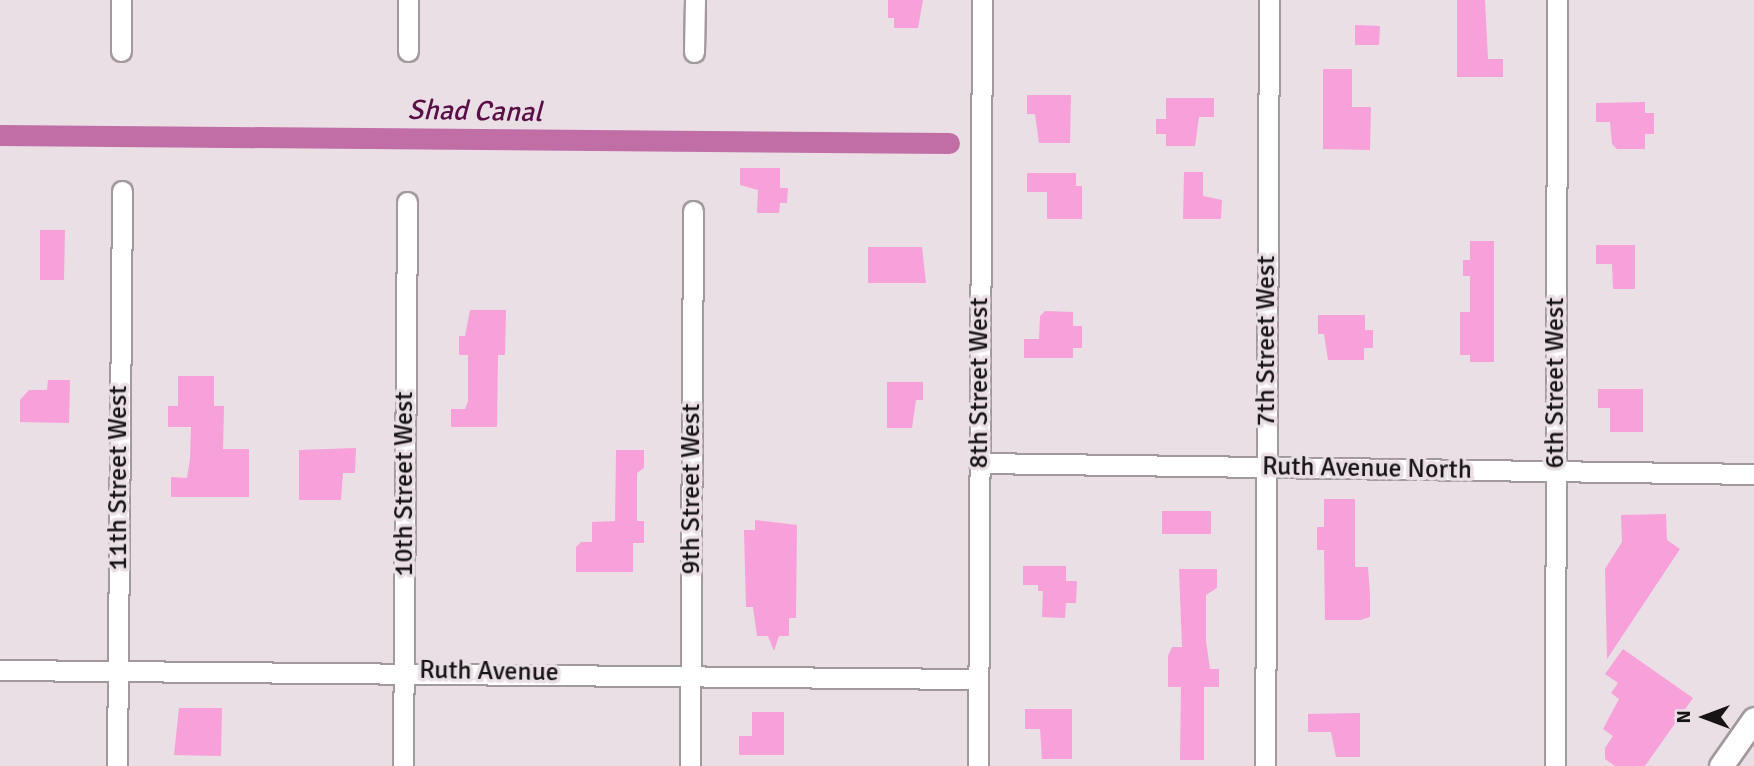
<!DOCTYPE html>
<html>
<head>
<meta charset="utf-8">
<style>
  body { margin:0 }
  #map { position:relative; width:1754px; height:766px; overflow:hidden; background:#e9dfe5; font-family:Signika,sans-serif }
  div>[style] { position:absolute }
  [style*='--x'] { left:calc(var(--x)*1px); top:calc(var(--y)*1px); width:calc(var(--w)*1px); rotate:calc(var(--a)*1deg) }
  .canal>* { height:21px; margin:-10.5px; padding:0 10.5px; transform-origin:10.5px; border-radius:10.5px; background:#c16ea7 }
  .building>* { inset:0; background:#f7a0da }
  .roads { filter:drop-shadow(2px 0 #a2999f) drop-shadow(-2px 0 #a2999f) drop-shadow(0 2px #a2999f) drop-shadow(0 -2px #a2999f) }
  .minor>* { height:19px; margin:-9.5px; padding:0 9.5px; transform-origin:9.5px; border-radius:9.5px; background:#fff }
  .tertiary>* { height:23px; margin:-11.5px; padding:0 11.5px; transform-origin:11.5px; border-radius:11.5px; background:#fff }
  span { translate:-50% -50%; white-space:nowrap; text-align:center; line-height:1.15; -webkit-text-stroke:7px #e9dfe5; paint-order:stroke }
  .street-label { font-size:26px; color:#171416 }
  .water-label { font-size:28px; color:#5b0f49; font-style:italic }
  .north { position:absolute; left:1670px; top:682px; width:70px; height:70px; -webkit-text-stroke:5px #e9dfe5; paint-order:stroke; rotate:270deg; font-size:19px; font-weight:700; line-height:28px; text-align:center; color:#171416 }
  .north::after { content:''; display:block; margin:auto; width:24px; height:32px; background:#171416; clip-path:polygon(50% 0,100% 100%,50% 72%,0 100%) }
</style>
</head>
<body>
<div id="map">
  <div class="canal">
    <i style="--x:0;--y:135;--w:949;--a:0.48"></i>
  </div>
  <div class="building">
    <i style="clip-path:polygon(888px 0,923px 0,918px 28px,894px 28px,894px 18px,888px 18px)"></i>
    <i style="clip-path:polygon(1457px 0,1485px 0,1488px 59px,1503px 59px,1503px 77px,1457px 77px)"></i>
    <i style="clip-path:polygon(1355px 25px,1380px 26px,1379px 45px,1355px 45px)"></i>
    <i style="clip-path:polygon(1323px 69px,1352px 69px,1352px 107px,1371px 107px,1370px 150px,1323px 149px)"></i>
    <i style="clip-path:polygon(1027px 95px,1071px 95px,1070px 143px,1039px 143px,1035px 114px,1027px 114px)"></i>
    <i style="clip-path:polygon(1166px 98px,1214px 98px,1214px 117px,1199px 117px,1195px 146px,1166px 146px,1166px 134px,1156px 134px,1156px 119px,1166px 119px)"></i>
    <i style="clip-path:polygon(1645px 102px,1645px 113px,1654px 113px,1654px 134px,1645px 134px,1645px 149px,1617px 149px,1612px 144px,1610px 122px,1596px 122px,1596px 103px)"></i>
    <i style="clip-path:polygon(740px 168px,780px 168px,780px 188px,788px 188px,787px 203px,780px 203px,779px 213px,757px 213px,758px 190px,740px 185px)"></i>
    <i style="clip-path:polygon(1184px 172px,1203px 172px,1203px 196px,1222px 200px,1221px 219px,1183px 219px)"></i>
    <i style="clip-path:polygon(1027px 173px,1076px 173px,1076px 186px,1082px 186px,1082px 219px,1047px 219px,1047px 192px,1027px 192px)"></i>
    <i style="clip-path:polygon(40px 230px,65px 230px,64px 280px,40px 280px)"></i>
    <i style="clip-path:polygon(1470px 241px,1494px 241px,1494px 362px,1470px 362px,1470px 355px,1460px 355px,1460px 312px,1470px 312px,1470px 276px,1463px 276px,1463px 260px,1470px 260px)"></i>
    <i style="clip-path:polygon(1596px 245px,1635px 245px,1635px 289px,1613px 289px,1612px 264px,1596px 264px)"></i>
    <i style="clip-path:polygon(868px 247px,922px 247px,926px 283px,868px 283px)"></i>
    <i style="clip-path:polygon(470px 310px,506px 310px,505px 355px,498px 355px,497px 427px,451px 427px,451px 409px,465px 409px,468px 401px,468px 355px,459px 355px,459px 336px,465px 336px)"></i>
    <i style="clip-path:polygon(1045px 311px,1073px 312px,1073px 326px,1082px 326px,1082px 348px,1073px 348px,1073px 358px,1024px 358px,1024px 339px,1039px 339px,1040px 316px)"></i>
    <i style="clip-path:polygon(1318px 315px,1365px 315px,1365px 330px,1373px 330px,1373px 348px,1364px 348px,1364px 360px,1328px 360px,1324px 334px,1318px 334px)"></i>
    <i style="clip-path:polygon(178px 376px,214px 376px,214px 406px,224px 406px,223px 449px,249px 449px,249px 497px,171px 497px,171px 477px,187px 478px,190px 459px,191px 427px,168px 427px,168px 406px,178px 406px)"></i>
    <i style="clip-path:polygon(48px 380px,70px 380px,69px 423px,20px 422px,20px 400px,29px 390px,47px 390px)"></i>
    <i style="clip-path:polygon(887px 382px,923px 382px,923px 400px,916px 400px,912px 428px,887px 428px)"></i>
    <i style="clip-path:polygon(1598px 389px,1643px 389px,1643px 432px,1610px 432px,1610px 408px,1598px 408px)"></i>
    <i style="clip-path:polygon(356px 448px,355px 473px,343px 473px,341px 500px,299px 500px,299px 450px)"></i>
    <i style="clip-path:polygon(616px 450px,644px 450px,644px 468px,637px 473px,637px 521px,644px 521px,644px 543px,633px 543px,633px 572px,576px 572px,576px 547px,581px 542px,592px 542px,592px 522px,615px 521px)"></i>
    <i style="clip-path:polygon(1324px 499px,1355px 499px,1355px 567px,1368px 567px,1370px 594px,1370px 617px,1360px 620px,1325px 620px,1324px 550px,1317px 550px,1317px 527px,1324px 527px)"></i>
    <i style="clip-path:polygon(1162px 511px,1211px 511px,1211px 534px,1162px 534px)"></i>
    <i style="clip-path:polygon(1666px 514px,1667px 540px,1680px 549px,1607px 659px,1605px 569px,1622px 542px,1621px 515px)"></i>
    <i style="clip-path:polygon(755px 520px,797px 525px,796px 618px,789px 618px,789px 636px,779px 636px,774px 651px,768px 636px,757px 636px,753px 607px,746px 607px,744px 530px,755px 530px)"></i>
    <i style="clip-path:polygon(1023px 566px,1066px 566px,1066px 581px,1077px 581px,1076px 603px,1066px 603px,1065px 618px,1042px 617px,1043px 591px,1038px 591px,1038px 585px,1023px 585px)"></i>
    <i style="clip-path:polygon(1179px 569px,1217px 569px,1217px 588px,1206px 595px,1206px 641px,1210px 669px,1219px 669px,1219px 687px,1204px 687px,1204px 760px,1180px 760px,1181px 687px,1168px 687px,1168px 656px,1172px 647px,1182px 647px)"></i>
    <i style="clip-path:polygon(1623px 649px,1693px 698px,1645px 766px,1615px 766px,1605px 759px,1605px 748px,1613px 736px,1603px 729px,1619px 699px,1611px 693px,1618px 683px,1605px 674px)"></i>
    <i style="clip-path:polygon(179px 708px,222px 708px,221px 756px,174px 755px)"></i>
    <i style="clip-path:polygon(1025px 709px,1072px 709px,1072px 759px,1042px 759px,1040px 729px,1025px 729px)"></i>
    <i style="clip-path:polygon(752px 712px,784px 712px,784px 755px,739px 755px,739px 736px,752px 736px)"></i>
    <i style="clip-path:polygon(1360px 713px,1360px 757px,1336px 757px,1331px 732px,1308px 732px,1308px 714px)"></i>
  </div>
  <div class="roads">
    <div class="minor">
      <i style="--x:121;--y:51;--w:51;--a:-90"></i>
      <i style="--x:408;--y:51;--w:51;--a:-90"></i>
      <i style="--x:694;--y:52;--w:52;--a:-88.9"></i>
      <i style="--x:979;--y:463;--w:775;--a:0.81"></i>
      <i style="--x:0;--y:670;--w:978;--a:0.53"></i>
      <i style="--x:117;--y:766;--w:575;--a:-89.5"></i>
      <i style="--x:403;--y:766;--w:564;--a:-89.59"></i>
      <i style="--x:690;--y:766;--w:555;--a:-89.69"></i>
      <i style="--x:978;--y:766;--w:766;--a:-89.7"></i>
      <i style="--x:1265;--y:766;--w:766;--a:-89.7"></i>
      <i style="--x:1555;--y:766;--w:766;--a:-89.85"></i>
    </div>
    <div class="tertiary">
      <i style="--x:1721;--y:766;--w:57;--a:-54.9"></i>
    </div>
  </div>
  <div class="street-label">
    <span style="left:1267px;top:341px;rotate:-90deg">7th Street West</span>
    <span style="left:980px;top:383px;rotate:-90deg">8th Street West</span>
    <span style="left:1556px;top:383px;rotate:-90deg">6th Street West</span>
    <span style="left:1367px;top:469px;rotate:1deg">Ruth Avenue North</span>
    <span style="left:119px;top:478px;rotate:-90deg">11th Street West</span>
    <span style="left:405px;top:484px;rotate:-90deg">10th Street West</span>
    <span style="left:692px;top:489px;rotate:-90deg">9th Street West</span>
    <span style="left:489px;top:672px;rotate:1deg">Ruth Avenue</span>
  </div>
  <div class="water-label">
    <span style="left:475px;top:111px;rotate:1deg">Shad Canal</span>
  </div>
  <div class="north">N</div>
</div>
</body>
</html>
